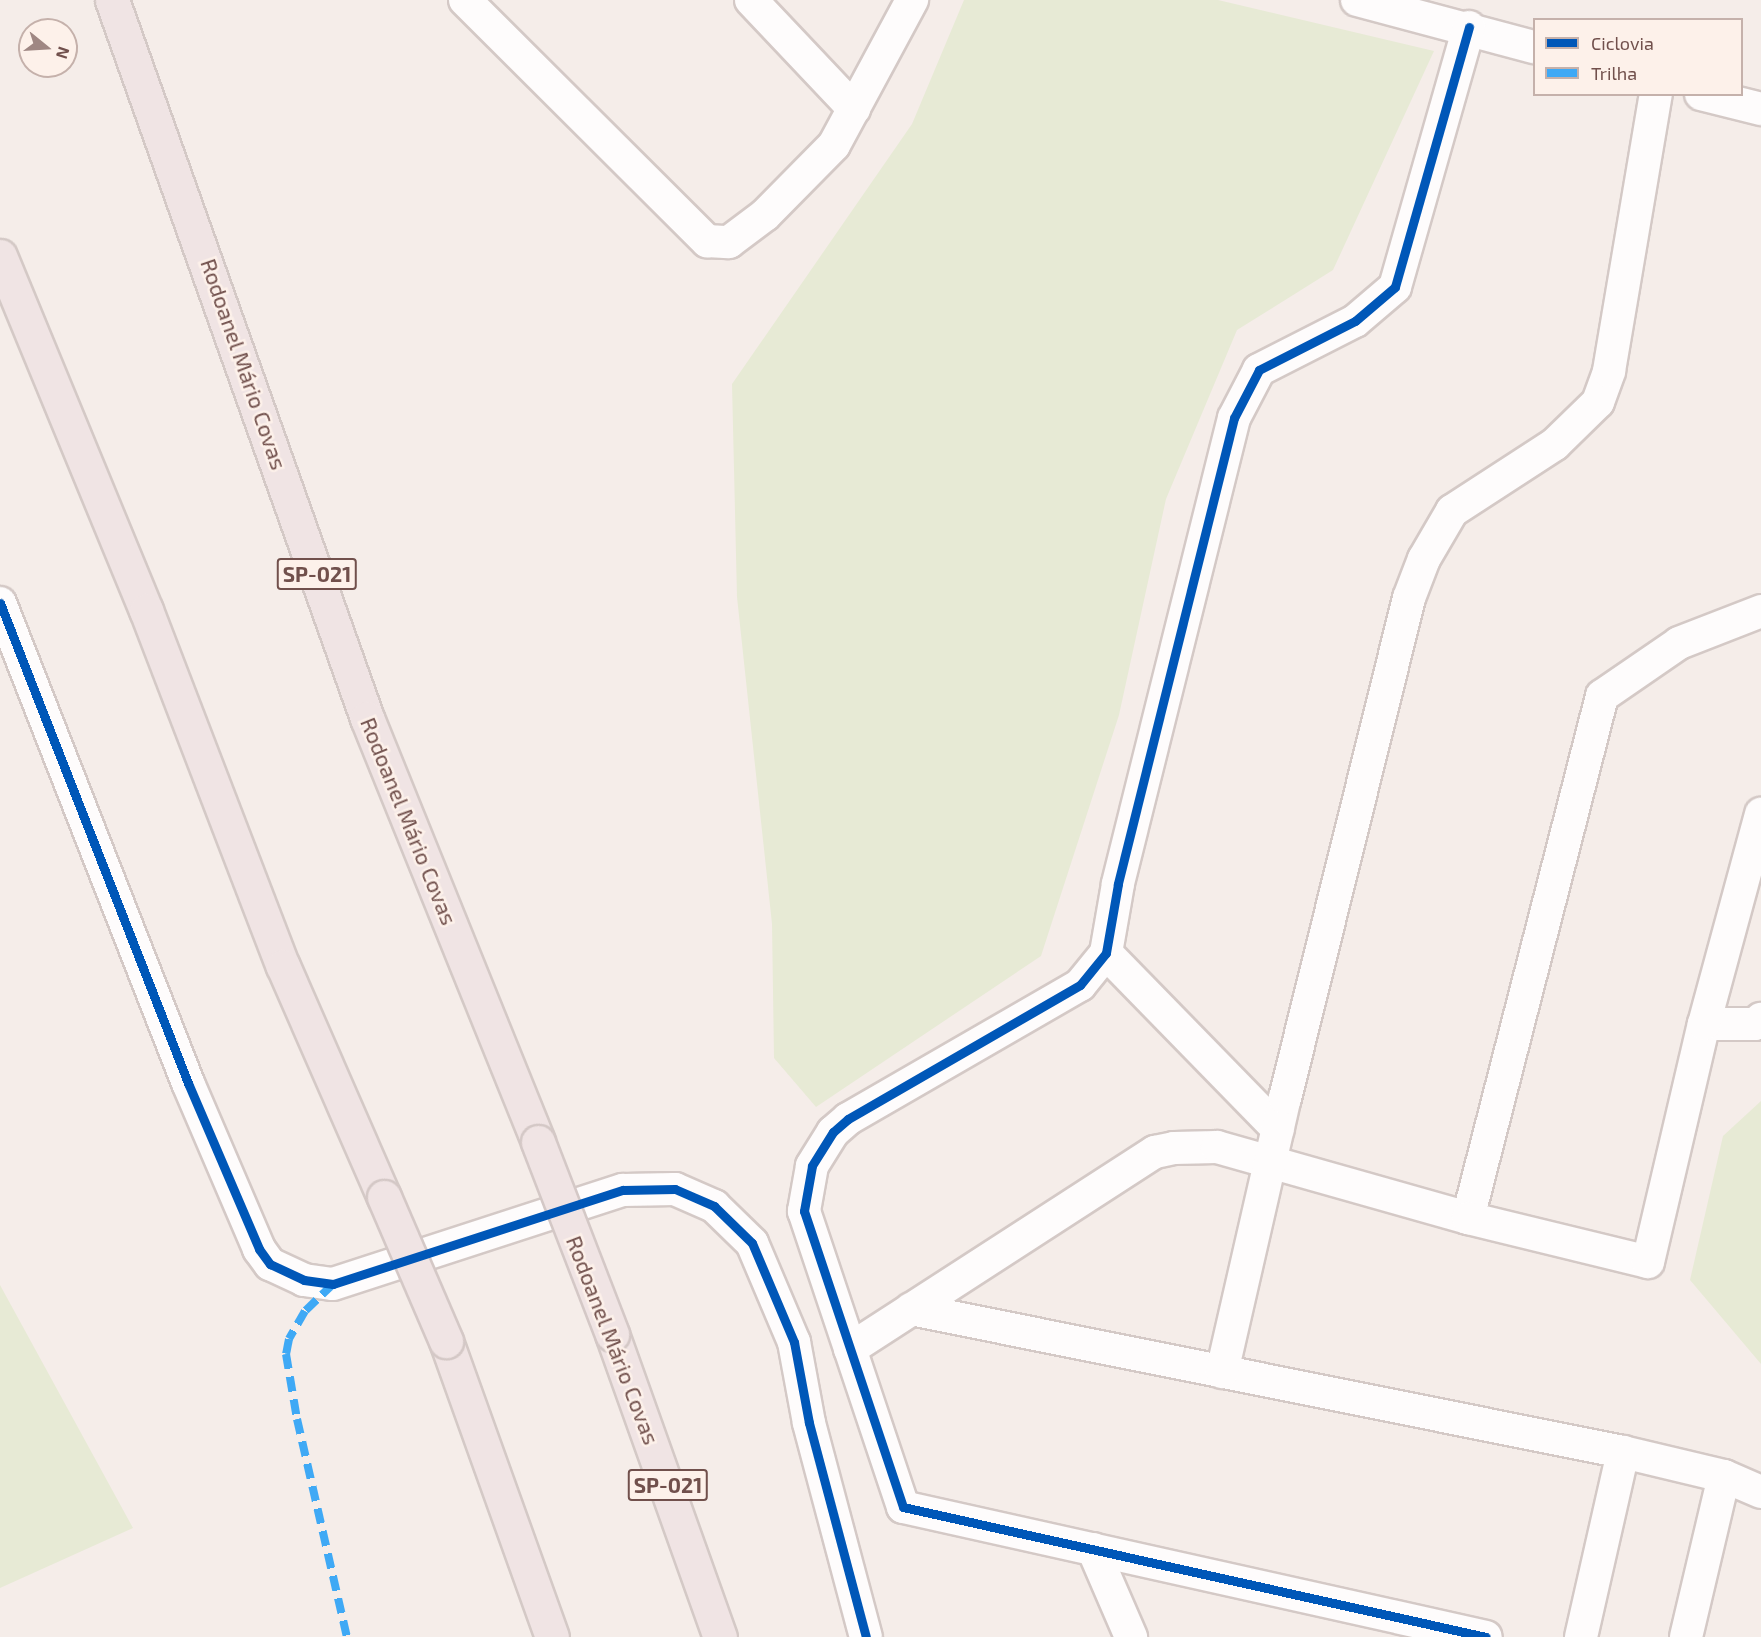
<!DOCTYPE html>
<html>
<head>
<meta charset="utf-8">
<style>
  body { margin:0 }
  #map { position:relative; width:1761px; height:1637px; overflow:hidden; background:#f5ede9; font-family:"Exo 2",sans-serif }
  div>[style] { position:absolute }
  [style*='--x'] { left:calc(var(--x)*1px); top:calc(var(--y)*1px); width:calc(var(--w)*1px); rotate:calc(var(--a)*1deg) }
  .green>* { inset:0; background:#e7ead5 }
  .roads { filter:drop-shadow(2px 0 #d4c9c6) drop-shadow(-2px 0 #d4c9c6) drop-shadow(0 2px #d4c9c6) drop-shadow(0 -2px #d4c9c6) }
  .minor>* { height:32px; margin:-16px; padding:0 16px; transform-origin:16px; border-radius:16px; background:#fefcfc }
  .motorway>* { height:33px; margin:-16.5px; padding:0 16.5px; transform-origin:16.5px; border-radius:16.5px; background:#f0e4e4 }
  .bridges { filter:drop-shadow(2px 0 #d4c8c6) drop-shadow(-2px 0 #d4c8c6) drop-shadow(0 2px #d4c8c6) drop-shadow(0 -2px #d4c8c6) }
  .motorway-bridge>* { height:33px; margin:-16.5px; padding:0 16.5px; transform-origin:16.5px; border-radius:16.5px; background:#f0e4e4 }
  .quiet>* { height:8px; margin-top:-4px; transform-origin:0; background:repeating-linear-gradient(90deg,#3fa9f5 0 15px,transparent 0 23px) }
  .cycleway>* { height:9px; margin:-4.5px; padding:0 4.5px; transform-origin:4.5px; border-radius:4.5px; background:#0057b8 }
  span { translate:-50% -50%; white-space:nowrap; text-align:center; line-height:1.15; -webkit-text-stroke:5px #fdf1ea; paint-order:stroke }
  .shield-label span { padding:2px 4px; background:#fdf1ea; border:2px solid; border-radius:4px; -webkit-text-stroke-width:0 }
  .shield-label { font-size:21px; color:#71504c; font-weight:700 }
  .street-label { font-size:22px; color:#71504c }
  .legend { position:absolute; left:1533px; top:18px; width:210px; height:78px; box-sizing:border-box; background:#fdf1ea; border:2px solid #c5b1ab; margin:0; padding:8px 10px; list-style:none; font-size:18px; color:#71504c }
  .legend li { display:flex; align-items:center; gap:12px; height:30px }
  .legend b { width:30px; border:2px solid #c5b1ab }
  .north { position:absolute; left:18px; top:18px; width:60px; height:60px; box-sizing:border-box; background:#fdf1ea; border:2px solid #c5b1ab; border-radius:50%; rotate:108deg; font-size:16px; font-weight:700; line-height:24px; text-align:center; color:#71504c }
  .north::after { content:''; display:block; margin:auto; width:21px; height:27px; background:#9f8783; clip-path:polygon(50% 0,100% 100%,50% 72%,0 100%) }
</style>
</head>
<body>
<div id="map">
  <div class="green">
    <i style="clip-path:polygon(964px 0,1218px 0,1434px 51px,1333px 270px,1237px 330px,1166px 499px,1119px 715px,1041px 956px,816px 1107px,774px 1058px,772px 924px,737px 597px,732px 384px,912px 124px)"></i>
    <i style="clip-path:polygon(1761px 1101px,1761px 1364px,1690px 1280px,1723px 1136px)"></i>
    <i style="clip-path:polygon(0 1285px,133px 1528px,0 1588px)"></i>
  </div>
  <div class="roads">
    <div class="minor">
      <i style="--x:465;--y:0;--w:342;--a:44.9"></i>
      <i style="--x:707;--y:241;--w:22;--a:3"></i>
      <i style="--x:729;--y:242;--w:45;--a:-36.9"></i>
      <i style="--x:765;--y:215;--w:98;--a:-45.4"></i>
      <i style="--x:834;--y:145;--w:165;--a:-61.7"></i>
      <i style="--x:751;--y:0;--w:150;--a:46.6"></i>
      <i style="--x:1357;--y:0;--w:183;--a:14.9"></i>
      <i style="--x:1469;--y:27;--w:270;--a:105.9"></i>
      <i style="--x:1395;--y:287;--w:52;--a:139.6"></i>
      <i style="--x:1355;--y:321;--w:108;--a:153"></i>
      <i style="--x:1259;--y:370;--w:54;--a:117.5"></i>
      <i style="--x:1234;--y:418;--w:480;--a:104"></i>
      <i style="--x:1118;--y:884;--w:70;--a:99.9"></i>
      <i style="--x:1106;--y:953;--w:41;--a:129.1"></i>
      <i style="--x:1080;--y:985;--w:268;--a:150"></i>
      <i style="--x:848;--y:1119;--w:20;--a:139"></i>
      <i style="--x:833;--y:1132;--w:40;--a:122"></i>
      <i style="--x:812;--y:1166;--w:46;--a:100.1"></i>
      <i style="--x:804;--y:1211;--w:312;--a:71.5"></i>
      <i style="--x:903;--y:1507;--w:597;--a:12.57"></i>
      <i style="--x:1701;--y:94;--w:62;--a:14"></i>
      <i style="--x:0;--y:603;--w:516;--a:68.61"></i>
      <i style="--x:188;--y:1083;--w:181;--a:66.8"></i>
      <i style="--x:259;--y:1249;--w:19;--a:54"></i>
      <i style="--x:270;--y:1264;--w:38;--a:25"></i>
      <i style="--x:304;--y:1280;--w:29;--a:8"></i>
      <i style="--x:333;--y:1284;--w:305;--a:-18"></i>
      <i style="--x:623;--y:1190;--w:52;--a:-1.1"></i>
      <i style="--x:675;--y:1189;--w:43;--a:23.6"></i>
      <i style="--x:714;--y:1206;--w:53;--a:44.2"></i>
      <i style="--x:752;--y:1243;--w:108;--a:67"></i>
      <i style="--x:794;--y:1342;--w:82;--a:79.5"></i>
      <i style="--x:809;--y:1423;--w:221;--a:75.1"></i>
      <i style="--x:1106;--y:953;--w:246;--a:45.7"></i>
      <i style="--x:1704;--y:1024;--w:51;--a:0"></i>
      <i style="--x:1755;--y:1024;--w:8;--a:-40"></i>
      <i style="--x:1468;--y:1218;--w:539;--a:-75.6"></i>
      <i style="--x:1602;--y:696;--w:93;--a:-34.5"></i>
      <i style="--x:1679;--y:643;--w:88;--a:-21.3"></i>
      <i style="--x:911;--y:1309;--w:726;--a:11.36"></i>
      <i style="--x:1623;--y:1452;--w:104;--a:13.4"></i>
      <i style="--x:1724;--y:1476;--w:40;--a:23.4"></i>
      <i style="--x:850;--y:1349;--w:363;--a:-32.9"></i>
      <i style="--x:1155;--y:1152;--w:19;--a:-12"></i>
      <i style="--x:1174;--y:1148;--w:43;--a:-1.3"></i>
      <i style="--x:1217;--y:1147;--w:261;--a:15.8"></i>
      <i style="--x:1468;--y:1218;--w:185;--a:13.7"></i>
      <i style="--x:1648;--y:1262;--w:244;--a:-76.8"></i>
      <i style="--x:1704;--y:1024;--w:218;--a:-74.8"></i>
      <i style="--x:1222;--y:1372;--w:281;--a:-77.1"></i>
      <i style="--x:1285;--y:1098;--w:515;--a:-76.07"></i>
      <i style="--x:1409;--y:598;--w:42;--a:-69"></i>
      <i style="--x:1424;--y:559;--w:56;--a:-59.7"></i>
      <i style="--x:1452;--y:511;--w:123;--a:-33"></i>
      <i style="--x:1555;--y:444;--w:60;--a:-44.3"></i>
      <i style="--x:1598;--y:402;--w:33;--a:-70"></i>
      <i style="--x:1609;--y:371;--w:281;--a:-80.4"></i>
      <i style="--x:1093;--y:1549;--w:96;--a:66.6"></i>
      <i style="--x:1581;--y:1637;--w:190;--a:-77.2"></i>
      <i style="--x:1686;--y:1637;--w:165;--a:-76.7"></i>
    </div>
    <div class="motorway">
      <i style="--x:112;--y:0;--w:762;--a:70.45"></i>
      <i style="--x:367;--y:718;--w:457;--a:68"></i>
      <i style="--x:0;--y:256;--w:383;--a:67.6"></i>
      <i style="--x:146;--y:610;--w:381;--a:69"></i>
      <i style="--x:283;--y:966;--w:252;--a:66.4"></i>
      <i style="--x:612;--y:1334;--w:322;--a:70.4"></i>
      <i style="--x:446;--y:1341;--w:314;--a:70.3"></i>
    </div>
  </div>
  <div class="bridges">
    <div class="motorway-bridge">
      <i style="--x:538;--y:1142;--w:206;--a:68.9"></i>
      <i style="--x:384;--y:1197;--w:157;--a:66.7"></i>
    </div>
  </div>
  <div class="quiet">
    <i style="--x:333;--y:1284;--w:39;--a:136"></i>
    <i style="--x:305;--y:1311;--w:32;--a:120"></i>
    <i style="--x:289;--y:1339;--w:15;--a:101"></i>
    <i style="--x:286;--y:1354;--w:66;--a:80.4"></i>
    <i style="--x:297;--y:1419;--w:224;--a:77.1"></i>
  </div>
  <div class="cycleway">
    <i style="--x:1469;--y:27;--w:270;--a:105.9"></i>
    <i style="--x:1395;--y:287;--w:52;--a:139.6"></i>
    <i style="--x:1355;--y:321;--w:108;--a:153"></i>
    <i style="--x:1259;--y:370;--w:54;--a:117.5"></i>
    <i style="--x:1234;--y:418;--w:480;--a:104"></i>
    <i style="--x:1118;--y:884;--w:70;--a:99.9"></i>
    <i style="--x:1106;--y:953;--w:41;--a:129.1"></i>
    <i style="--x:1080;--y:985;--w:268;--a:150"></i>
    <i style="--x:848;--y:1119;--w:20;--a:139"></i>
    <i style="--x:833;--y:1132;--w:40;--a:122"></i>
    <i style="--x:812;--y:1166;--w:46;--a:100.1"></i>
    <i style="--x:804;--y:1211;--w:312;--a:71.5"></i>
    <i style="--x:903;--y:1507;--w:597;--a:12.57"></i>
    <i style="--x:0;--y:603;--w:516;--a:68.61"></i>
    <i style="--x:188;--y:1083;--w:181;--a:66.8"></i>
    <i style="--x:259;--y:1249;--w:19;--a:54"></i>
    <i style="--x:270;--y:1264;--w:38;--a:25"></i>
    <i style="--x:304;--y:1280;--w:29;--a:8"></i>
    <i style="--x:333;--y:1284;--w:305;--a:-18"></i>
    <i style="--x:623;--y:1190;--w:52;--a:-1.1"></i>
    <i style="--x:675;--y:1189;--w:43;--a:23.6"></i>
    <i style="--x:714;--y:1206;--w:53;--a:44.2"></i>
    <i style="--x:752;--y:1243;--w:108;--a:67"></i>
    <i style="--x:794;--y:1342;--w:82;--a:79.5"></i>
    <i style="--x:809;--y:1423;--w:221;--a:75.1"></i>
  </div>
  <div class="shield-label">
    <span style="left:317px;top:574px">SP-021</span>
    <span style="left:668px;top:1485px">SP-021</span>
  </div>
  <div class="street-label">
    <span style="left:244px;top:364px;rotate:71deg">Rodoanel Mário Covas</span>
    <span style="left:409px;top:821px;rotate:68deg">Rodoanel Mário Covas</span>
    <span style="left:613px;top:1340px;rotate:69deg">Rodoanel Mário Covas</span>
  </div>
  <ul class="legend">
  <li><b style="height:8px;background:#0057b8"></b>Ciclovia</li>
  <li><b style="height:8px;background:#3fa9f5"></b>Trilha</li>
  </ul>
  <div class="north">N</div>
</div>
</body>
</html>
